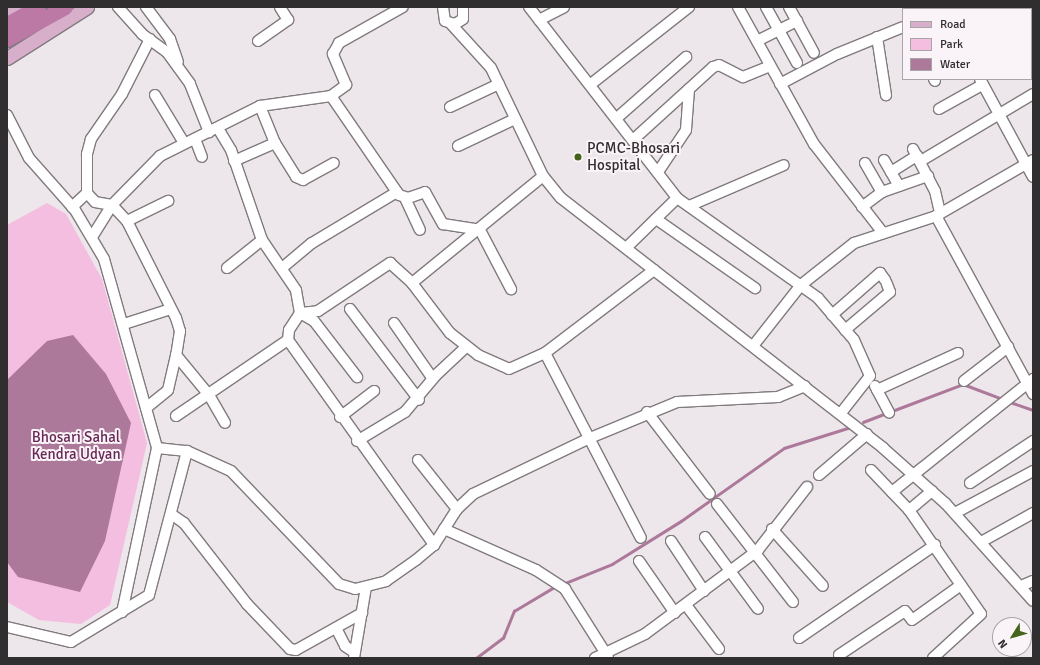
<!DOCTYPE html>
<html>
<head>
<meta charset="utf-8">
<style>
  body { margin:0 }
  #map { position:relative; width:1040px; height:665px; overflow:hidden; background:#ede6ea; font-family:Signika,sans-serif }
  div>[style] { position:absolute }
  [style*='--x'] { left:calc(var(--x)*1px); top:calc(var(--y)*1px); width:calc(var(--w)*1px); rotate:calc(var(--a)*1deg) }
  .green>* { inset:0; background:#f3bedf }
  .water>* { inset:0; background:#ad799b }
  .stream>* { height:2.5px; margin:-1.25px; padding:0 1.25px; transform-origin:1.25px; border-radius:1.25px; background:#ad799b }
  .roads { filter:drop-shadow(1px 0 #817a7e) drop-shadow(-1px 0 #817a7e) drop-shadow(0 1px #817a7e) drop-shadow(0 -1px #817a7e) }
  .minor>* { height:10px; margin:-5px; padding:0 5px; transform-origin:5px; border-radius:5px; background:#fff }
  .major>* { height:13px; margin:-6.5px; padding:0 6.5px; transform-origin:6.5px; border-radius:6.5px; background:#d7afca }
  .highway>* { height:15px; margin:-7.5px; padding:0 7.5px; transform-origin:7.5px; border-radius:7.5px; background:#bd79a6 }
  .dots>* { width:11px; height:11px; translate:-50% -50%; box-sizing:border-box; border:2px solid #faf3f7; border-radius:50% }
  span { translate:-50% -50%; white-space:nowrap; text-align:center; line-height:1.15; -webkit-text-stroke:4px #faf3f7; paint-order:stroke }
  .poi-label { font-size:15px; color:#302e2f }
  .left { translate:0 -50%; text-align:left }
  .park-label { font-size:15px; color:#682956 }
  .frame { position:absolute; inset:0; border:8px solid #302e2f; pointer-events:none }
  .legend { position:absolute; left:902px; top:8px; width:130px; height:72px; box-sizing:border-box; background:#faf3f7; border:1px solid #a9a4a7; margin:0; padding:5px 7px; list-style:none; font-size:12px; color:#302e2f }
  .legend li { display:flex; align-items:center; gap:8px; height:20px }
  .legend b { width:20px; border:1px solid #a9a4a7 }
  .north { position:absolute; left:992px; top:617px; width:40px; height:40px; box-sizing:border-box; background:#faf3f7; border:1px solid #a9a4a7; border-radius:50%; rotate:233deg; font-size:11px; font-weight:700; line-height:16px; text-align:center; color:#302e2f }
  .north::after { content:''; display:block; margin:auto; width:14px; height:18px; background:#43641a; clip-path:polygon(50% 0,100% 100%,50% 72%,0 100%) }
</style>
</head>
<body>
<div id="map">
  <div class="green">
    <i style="clip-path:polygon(47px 203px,66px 214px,102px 279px,147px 443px,110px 605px,81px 624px,39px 620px,7px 602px,7px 225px)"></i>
  </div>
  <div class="water">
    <i style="clip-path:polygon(73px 335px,106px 374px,131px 423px,105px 541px,80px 592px,18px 577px,7px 562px,7px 380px,47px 341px)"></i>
  </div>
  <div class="stream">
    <i style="--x:1010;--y:402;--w:24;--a:19"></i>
    <i style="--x:892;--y:411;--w:76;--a:-20.8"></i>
    <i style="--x:963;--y:384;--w:43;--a:20.6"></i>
    <i style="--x:863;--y:422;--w:26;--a:-21"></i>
    <i style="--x:563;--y:584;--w:53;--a:-22.2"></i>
    <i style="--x:612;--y:564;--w:81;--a:-31.9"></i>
    <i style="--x:681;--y:521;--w:126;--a:-35.3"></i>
    <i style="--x:784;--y:448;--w:67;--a:-17.4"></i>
    <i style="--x:476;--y:658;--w:34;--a:-37"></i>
    <i style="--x:503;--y:638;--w:29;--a:-68"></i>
    <i style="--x:514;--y:611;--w:49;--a:-30.8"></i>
  </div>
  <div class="roads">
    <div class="minor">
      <i style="--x:118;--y:7;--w:36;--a:48"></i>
      <i style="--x:142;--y:34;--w:31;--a:36"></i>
      <i style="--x:167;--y:52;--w:39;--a:54"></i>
      <i style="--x:190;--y:84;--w:52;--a:68.4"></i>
      <i style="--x:146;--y:7;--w:40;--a:53"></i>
      <i style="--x:170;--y:39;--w:24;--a:71"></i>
      <i style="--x:443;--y:7;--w:14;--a:82"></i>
      <i style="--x:445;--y:21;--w:10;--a:17"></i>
      <i style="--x:455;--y:24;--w:9;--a:-32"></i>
      <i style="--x:463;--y:19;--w:12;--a:-90"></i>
      <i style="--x:529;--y:7;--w:242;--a:52.2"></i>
      <i style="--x:677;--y:198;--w:173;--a:35.3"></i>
      <i style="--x:818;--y:298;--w:55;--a:49.4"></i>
      <i style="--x:854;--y:340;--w:39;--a:66"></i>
      <i style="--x:870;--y:376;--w:47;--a:128.1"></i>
      <i style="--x:738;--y:7;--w:157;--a:61"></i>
      <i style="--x:814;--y:144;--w:113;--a:52.2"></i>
      <i style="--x:766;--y:7;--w:64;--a:61"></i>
      <i style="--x:789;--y:7;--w:52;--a:61.5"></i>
      <i style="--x:946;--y:9;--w:5;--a:-22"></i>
      <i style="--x:995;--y:9;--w:7;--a:-16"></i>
      <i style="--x:1031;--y:14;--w:4;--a:63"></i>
      <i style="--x:539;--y:20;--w:28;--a:-27"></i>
      <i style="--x:451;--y:24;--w:59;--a:47.7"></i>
      <i style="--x:491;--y:68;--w:120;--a:64.3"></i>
      <i style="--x:543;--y:176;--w:28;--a:51"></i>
      <i style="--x:561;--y:198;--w:408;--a:37.8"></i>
      <i style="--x:883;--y:448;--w:84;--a:41.6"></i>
      <i style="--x:946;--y:504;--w:130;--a:48.1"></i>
      <i style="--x:877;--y:37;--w:59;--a:81.2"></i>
      <i style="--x:150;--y:39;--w:62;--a:117"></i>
      <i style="--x:122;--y:94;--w:55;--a:124.6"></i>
      <i style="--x:91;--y:139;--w:16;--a:105"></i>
      <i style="--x:87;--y:154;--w:39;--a:90"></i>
      <i style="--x:87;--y:193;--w:12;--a:48"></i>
      <i style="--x:95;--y:202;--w:17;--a:10"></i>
      <i style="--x:112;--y:205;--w:22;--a:47"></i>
      <i style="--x:127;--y:221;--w:109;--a:63.2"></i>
      <i style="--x:176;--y:318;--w:14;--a:73"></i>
      <i style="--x:180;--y:331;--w:24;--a:99"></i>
      <i style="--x:176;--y:355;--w:52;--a:50.5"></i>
      <i style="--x:209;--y:395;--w:32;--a:60"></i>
      <i style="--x:258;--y:41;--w:37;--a:-35"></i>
      <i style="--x:288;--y:20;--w:15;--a:-122"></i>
      <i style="--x:757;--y:41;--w:45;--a:-26.6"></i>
      <i style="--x:934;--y:79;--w:2;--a:63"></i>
      <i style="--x:980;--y:79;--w:111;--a:61.6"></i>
      <i style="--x:591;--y:84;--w:125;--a:-38.2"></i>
      <i style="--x:780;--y:84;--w:64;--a:-27.8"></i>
      <i style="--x:837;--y:54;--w:71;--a:-22.2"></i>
      <i style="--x:155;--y:95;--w:56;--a:58.9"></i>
      <i style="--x:331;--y:96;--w:120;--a:55.5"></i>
      <i style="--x:399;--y:195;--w:9;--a:18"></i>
      <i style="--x:408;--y:198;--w:18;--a:-19"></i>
      <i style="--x:425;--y:192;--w:37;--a:61"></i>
      <i style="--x:443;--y:224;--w:37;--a:9"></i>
      <i style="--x:480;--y:230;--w:67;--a:62.3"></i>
      <i style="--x:260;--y:106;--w:40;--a:68"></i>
      <i style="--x:275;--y:143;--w:40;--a:58"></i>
      <i style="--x:296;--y:177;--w:8;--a:23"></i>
      <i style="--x:303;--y:180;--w:35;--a:-29"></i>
      <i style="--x:450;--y:107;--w:54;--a:-25.1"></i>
      <i style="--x:939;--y:109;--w:49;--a:-29.2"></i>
      <i style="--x:7;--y:115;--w:48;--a:62.9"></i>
      <i style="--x:29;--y:158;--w:69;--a:48.5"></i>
      <i style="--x:75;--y:210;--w:57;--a:59.4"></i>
      <i style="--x:104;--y:259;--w:196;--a:74.3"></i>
      <i style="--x:157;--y:448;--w:168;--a:102"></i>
      <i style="--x:618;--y:117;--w:91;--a:-41.4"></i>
      <i style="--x:195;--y:139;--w:19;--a:69"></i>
      <i style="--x:634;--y:139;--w:107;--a:-42.3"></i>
      <i style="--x:713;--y:67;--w:6;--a:-18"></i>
      <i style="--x:719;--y:65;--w:27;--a:27"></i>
      <i style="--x:743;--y:77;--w:29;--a:-22"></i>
      <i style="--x:458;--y:146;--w:63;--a:-25.3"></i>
      <i style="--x:913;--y:149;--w:47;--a:62.4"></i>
      <i style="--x:935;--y:191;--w:23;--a:77"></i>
      <i style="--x:924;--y:159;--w:127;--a:-30.8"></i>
      <i style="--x:884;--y:160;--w:30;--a:60"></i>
      <i style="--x:234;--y:161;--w:45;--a:-23.7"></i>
      <i style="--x:865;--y:163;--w:34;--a:60"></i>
      <i style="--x:658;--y:172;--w:50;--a:-56.3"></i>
      <i style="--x:686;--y:130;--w:41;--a:-85.8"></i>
      <i style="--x:891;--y:172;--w:31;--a:-32"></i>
      <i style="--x:405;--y:198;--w:35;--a:65"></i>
      <i style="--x:689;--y:206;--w:103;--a:-23.3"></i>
      <i style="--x:72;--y:207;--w:21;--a:-43"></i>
      <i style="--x:862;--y:207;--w:25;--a:-37"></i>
      <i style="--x:882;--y:192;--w:49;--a:-19.2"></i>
      <i style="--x:936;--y:216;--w:203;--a:61.4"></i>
      <i style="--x:656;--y:219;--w:121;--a:34.9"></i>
      <i style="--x:127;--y:221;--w:46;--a:-26"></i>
      <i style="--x:92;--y:237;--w:38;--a:-58"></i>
      <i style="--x:112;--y:205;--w:69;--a:-45.6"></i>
      <i style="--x:160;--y:156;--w:112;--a:-26.6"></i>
      <i style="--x:260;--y:106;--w:72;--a:-8"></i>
      <i style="--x:331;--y:96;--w:19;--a:-36"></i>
      <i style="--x:346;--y:85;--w:34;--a:-113"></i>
      <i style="--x:333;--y:54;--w:13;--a:-61"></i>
      <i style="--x:339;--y:43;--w:73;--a:-29.4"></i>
      <i style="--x:626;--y:248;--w:71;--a:-44.4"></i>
      <i style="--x:227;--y:268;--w:45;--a:-38.7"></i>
      <i style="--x:282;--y:268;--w:39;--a:-40"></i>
      <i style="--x:312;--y:243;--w:99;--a:-31"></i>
      <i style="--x:412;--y:283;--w:169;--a:-39.2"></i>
      <i style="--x:350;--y:309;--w:114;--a:52.8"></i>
      <i style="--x:300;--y:313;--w:18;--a:-6"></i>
      <i style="--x:318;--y:311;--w:87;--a:-33.7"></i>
      <i style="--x:390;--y:263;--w:30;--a:42"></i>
      <i style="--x:412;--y:283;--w:63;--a:52.8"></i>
      <i style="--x:450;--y:333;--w:36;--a:38"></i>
      <i style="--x:478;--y:355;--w:34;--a:24"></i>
      <i style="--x:509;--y:369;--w:39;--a:-24"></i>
      <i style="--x:545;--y:353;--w:137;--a:-37.3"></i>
      <i style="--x:300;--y:313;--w:16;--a:30"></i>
      <i style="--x:314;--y:321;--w:71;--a:52.5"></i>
      <i style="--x:832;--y:315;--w:64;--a:-41.2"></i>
      <i style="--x:880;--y:273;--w:9;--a:54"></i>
      <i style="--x:394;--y:323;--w:68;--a:55.1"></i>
      <i style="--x:124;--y:324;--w:49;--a:-17.7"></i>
      <i style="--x:845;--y:330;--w:59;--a:-40.2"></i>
      <i style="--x:890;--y:292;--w:9;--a:-111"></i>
      <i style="--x:288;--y:340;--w:252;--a:54.5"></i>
      <i style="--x:753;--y:346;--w:78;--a:-51.8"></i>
      <i style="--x:801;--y:285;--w:68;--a:-38.4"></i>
      <i style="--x:854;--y:243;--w:86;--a:-18.2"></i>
      <i style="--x:936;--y:216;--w:112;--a:-30"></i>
      <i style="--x:545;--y:353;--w:208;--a:62.6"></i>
      <i style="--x:964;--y:381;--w:56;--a:-37.7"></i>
      <i style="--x:875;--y:386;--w:30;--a:62"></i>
      <i style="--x:877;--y:390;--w:89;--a:-24.6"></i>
      <i style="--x:146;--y:408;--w:28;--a:-39"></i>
      <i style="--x:168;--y:390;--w:36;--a:-77"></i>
      <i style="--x:647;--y:412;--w:103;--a:52.5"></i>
      <i style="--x:176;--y:416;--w:135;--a:-34.2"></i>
      <i style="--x:288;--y:340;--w:10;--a:-84"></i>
      <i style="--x:289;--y:330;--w:20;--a:-57"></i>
      <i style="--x:300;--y:313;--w:23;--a:-100"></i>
      <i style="--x:296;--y:290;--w:60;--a:-124.2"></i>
      <i style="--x:262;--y:240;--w:95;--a:-109"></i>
      <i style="--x:231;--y:150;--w:26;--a:-121"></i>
      <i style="--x:340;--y:417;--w:43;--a:-37.4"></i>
      <i style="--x:357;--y:441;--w:56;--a:-31.1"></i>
      <i style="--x:405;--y:412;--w:48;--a:-50"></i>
      <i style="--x:436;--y:375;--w:42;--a:-43.1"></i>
      <i style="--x:157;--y:448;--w:30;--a:6"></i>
      <i style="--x:187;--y:451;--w:48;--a:24.4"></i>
      <i style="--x:231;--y:471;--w:156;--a:46.3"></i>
      <i style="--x:339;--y:584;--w:17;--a:17"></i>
      <i style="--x:355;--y:589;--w:32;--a:-14"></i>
      <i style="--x:386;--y:581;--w:37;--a:-35"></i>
      <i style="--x:416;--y:560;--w:23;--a:-40"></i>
      <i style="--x:434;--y:545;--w:43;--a:-57.4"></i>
      <i style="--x:457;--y:509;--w:22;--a:-43"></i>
      <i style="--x:473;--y:494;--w:130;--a:-25.6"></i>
      <i style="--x:590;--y:438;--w:94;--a:-22.5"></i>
      <i style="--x:677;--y:402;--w:101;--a:-2.8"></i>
      <i style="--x:778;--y:397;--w:29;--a:-22"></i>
      <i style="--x:418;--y:460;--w:63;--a:51.5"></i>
      <i style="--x:871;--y:470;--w:55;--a:46.5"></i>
      <i style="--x:819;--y:475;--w:63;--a:-40.5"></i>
      <i style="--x:970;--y:483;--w:76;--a:-33.7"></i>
      <i style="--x:932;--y:491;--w:30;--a:140"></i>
      <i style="--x:909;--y:510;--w:126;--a:55.3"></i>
      <i style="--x:981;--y:614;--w:65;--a:137.5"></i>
      <i style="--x:892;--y:492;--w:181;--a:-38.7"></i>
      <i style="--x:717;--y:504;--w:124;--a:52.2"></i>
      <i style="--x:955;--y:513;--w:89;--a:-28.3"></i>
      <i style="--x:171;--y:514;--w:16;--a:35"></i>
      <i style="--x:184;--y:523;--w:103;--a:52.1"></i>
      <i style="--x:247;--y:604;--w:62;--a:46.3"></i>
      <i style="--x:290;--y:649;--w:6;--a:9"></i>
      <i style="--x:296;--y:650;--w:76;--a:-29.3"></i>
      <i style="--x:444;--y:529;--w:101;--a:24"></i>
      <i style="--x:536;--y:570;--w:35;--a:33"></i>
      <i style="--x:565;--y:589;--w:80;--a:57.7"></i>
      <i style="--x:772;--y:529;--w:76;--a:48.2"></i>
      <i style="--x:705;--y:537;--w:89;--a:53.6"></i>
      <i style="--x:671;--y:541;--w:60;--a:56.6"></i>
      <i style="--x:981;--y:542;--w:60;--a:-29.1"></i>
      <i style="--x:639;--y:561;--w:63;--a:55.3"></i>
      <i style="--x:1021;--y:586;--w:13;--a:-23"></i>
      <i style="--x:686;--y:605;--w:55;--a:53.1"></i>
      <i style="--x:7;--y:627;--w:66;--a:13.2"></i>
      <i style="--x:71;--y:642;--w:91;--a:-31.1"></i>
      <i style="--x:149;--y:595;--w:149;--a:-75.2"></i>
      <i style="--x:336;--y:628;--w:20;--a:63"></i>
      <i style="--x:345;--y:646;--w:11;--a:34"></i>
      <i style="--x:799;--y:638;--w:165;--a:-34.4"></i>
      <i style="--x:839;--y:655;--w:79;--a:-33.7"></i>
      <i style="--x:905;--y:611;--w:11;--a:52"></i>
      <i style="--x:912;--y:620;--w:60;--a:-35.5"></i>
      <i style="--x:354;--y:658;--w:72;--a:-80.4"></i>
      <i style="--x:595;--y:658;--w:55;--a:-25.6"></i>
      <i style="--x:645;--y:634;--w:141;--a:-36.6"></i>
      <i style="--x:758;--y:550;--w:80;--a:-52.1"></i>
    </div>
    <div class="major">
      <i style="--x:7;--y:13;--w:12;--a:-31"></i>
      <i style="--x:7;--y:58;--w:95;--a:-32.5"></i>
    </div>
    <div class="highway">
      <i style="--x:7;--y:24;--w:35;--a:-29"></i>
      <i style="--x:7;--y:39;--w:66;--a:-28.9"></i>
    </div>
  </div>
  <div class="dots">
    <i style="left:578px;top:157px;background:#43641a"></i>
  </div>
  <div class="poi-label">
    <span class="left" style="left:587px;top:157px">PCMC-Bhosari<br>Hospital</span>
  </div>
  <div class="park-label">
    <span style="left:76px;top:446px">Bhosari Sahal<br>Kendra Udyan</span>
  </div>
  <div class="frame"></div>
  <ul class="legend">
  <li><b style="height:5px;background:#d7afca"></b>Road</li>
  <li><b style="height:11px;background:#f3bedf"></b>Park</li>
  <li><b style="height:11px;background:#ad799b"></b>Water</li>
  </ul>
  <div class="north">N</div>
</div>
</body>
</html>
